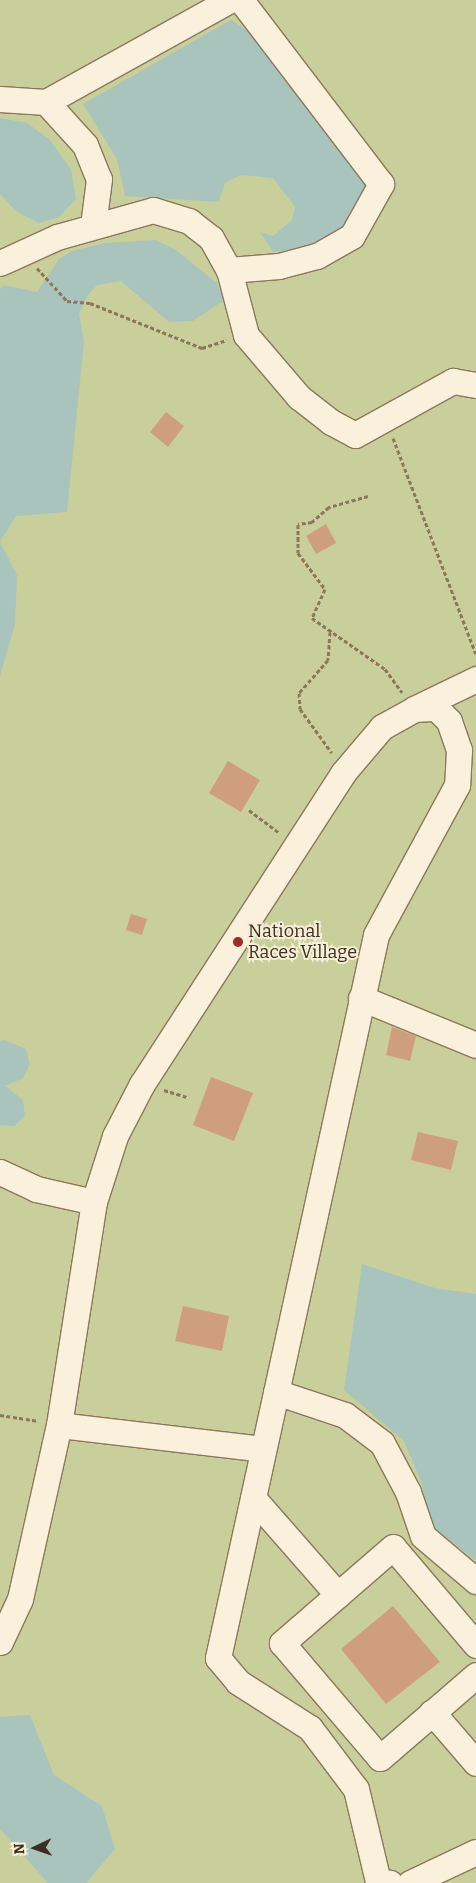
<!DOCTYPE html>
<html>
<head>
<meta charset="utf-8">
<style>
  body { margin:0 }
  #map { position:relative; width:476px; height:1883px; overflow:hidden; background:#f0e4c8; font-family:Bitter,serif }
  div>[style] { position:absolute }
  [style*='--x'] { left:calc(var(--x)*1px); top:calc(var(--y)*1px); width:calc(var(--w)*1px); rotate:calc(var(--a)*1deg) }
  .green>* { inset:0; background:#c9cf9b }
  .water>* { inset:0; background:#a9c4bc }
  .building>* { inset:0; background:#cf9f7d }
  .path>* { height:3px; margin-top:-1.5px; transform-origin:0; background:repeating-linear-gradient(90deg,#8d765c 0 4px,transparent 0 6.5px) }
  .roads { filter:drop-shadow(1px 0 #8d765c) drop-shadow(-1px 0 #8d765c) drop-shadow(0 1px #8d765c) drop-shadow(0 -1px #8d765c) }
  .minor>* { height:25px; margin:-12.5px; padding:0 12.5px; transform-origin:12.5px; border-radius:12.5px; background:#faf1dc }
  .dots>* { width:14px; height:14px; translate:-50% -50%; box-sizing:border-box; border:2px solid #f7eed8; border-radius:50% }
  span { translate:-50% -50%; white-space:nowrap; text-align:center; line-height:1.15; -webkit-text-stroke:4px #f7eed8; paint-order:stroke }
  .poi-label { font-size:18px; color:#3d2e20 }
  .left { translate:0 -50%; text-align:left }
  .north { position:absolute; left:10px; top:1823px; width:50px; height:50px; -webkit-text-stroke:4px #f7eed8; paint-order:stroke; rotate:267deg; font-size:14px; font-weight:700; line-height:20px; text-align:center; color:#3d2e20 }
  .north::after { content:''; display:block; margin:auto; width:18px; height:22px; background:#3d2e20; clip-path:polygon(50% 0,100% 100%,50% 72%,0 100%) }
</style>
</head>
<body>
<div id="map">
  <div class="green">
    <i style="clip-path:polygon(0 0,476px 0,476px 1883px,0 1883px)"></i>
  </div>
  <div class="water">
    <i style="clip-path:polygon(231px 20px,251px 33px,371px 183px,346px 227px,306px 249px,273px 252px,260px 232px,273px 236px,292px 220px,295px 207px,273px 178px,241px 175px,225px 183px,219px 202px,125px 196px,117px 159px,83px 104px)"></i>
    <i style="clip-path:polygon(0 118px,27px 123px,49px 139px,71px 169px,76px 199px,59px 217px,39px 223px,17px 212px,0 194px)"></i>
    <i style="clip-path:polygon(155px 240px,176px 250px,217px 283px,224px 300px,193px 321px,169px 322px,121px 281px,97px 285px,86px 298px,79px 314px,84px 341px,67px 512px,16px 516px,0 542px,17px 575px,15px 625px,0 676px,0 289px,4px 285px,37px 292px,59px 259px,72px 251px,105px 243px)"></i>
    <i style="clip-path:polygon(4px 1040px,26px 1049px,30px 1064px,23px 1078px,5px 1086px,23px 1100px,25px 1116px,14px 1126px,0 1125px,0 1041px)"></i>
    <i style="clip-path:polygon(362px 1264px,435px 1288px,476px 1294px,476px 1561px,428px 1523px,422px 1484px,404px 1441px,344px 1390px)"></i>
    <i style="clip-path:polygon(30px 1715px,54px 1775px,102px 1806px,115px 1849px,86px 1883px,48px 1883px,0 1829px,0 1717px)"></i>
  </div>
  <div class="building">
    <i style="clip-path:polygon(166px 412px,184px 426px,168px 447px,150px 432px)"></i>
    <i style="clip-path:polygon(326px 524px,336px 543px,316px 554px,306px 536px)"></i>
    <i style="clip-path:polygon(228px 761px,260px 780px,241px 812px,209px 793px)"></i>
    <i style="clip-path:polygon(131px 914px,147px 919px,142px 935px,126px 930px)"></i>
    <i style="clip-path:polygon(392px 1027px,416px 1036px,410px 1061px,386px 1055px)"></i>
    <i style="clip-path:polygon(211px 1077px,253px 1093px,234px 1141px,193px 1125px)"></i>
    <i style="clip-path:polygon(418px 1132px,458px 1141px,451px 1170px,411px 1160px)"></i>
    <i style="clip-path:polygon(183px 1306px,229px 1316px,222px 1351px,175px 1341px)"></i>
    <i style="clip-path:polygon(393px 1606px,440px 1662px,386px 1704px,341px 1649px)"></i>
  </div>
  <div class="path">
    <i style="--x:37;--y:268;--w:45;--a:47.7"></i>
    <i style="--x:67;--y:301;--w:23;--a:5"></i>
    <i style="--x:90;--y:303;--w:121;--a:21.9"></i>
    <i style="--x:202;--y:348;--w:26;--a:-18"></i>
    <i style="--x:393;--y:438;--w:231;--a:69"></i>
    <i style="--x:368;--y:496;--w:41;--a:164.2"></i>
    <i style="--x:329;--y:507;--w:23;--a:139"></i>
    <i style="--x:312;--y:522;--w:14;--a:172"></i>
    <i style="--x:298;--y:524;--w:29;--a:90"></i>
    <i style="--x:298;--y:553;--w:45;--a:53.1"></i>
    <i style="--x:325;--y:589;--w:32;--a:114"></i>
    <i style="--x:312;--y:618;--w:89;--a:34.9"></i>
    <i style="--x:385;--y:669;--w:29;--a:54"></i>
    <i style="--x:330;--y:632;--w:28;--a:94"></i>
    <i style="--x:328;--y:660;--w:44;--a:131.3"></i>
    <i style="--x:299;--y:693;--w:16;--a:86"></i>
    <i style="--x:300;--y:709;--w:54;--a:54"></i>
    <i style="--x:249;--y:810;--w:38;--a:37"></i>
    <i style="--x:164;--y:1090;--w:24;--a:17"></i>
    <i style="--x:0;--y:1415;--w:39;--a:9"></i>
  </div>
  <div class="roads">
    <div class="minor">
      <i style="--x:0;--y:99;--w:46;--a:3.7"></i>
      <i style="--x:46;--y:102;--w:210;--a:-29"></i>
      <i style="--x:46;--y:102;--w:58;--a:47.8"></i>
      <i style="--x:85;--y:145;--w:37;--a:68"></i>
      <i style="--x:99;--y:179;--w:47;--a:97.3"></i>
      <i style="--x:0;--y:263;--w:63;--a:-24.5"></i>
      <i style="--x:57;--y:237;--w:100;--a:-15.7"></i>
      <i style="--x:153;--y:210;--w:38;--a:17"></i>
      <i style="--x:189;--y:221;--w:28;--a:38"></i>
      <i style="--x:211;--y:238;--w:37;--a:61"></i>
      <i style="--x:229;--y:270;--w:67;--a:75.3"></i>
      <i style="--x:246;--y:335;--w:82;--a:49.5"></i>
      <i style="--x:299;--y:397;--w:41;--a:38"></i>
      <i style="--x:331;--y:422;--w:27;--a:28"></i>
      <i style="--x:355;--y:435;--w:112;--a:-28.9"></i>
      <i style="--x:453;--y:381;--w:23;--a:10"></i>
      <i style="--x:229;--y:270;--w:50;--a:-4.6"></i>
      <i style="--x:279;--y:266;--w:39;--a:-15"></i>
      <i style="--x:317;--y:256;--w:40;--a:-29.7"></i>
      <i style="--x:352;--y:236;--w:60;--a:-60.9"></i>
      <i style="--x:381;--y:184;--w:231;--a:-127.3"></i>
      <i style="--x:416;--y:708;--w:67;--a:-25.8"></i>
      <i style="--x:361;--y:998;--w:124;--a:22.2"></i>
      <i style="--x:0;--y:1172;--w:40;--a:25"></i>
      <i style="--x:36;--y:1189;--w:59;--a:12.6"></i>
      <i style="--x:276;--y:1392;--w:73;--a:18.4"></i>
      <i style="--x:345;--y:1415;--w:46;--a:37.1"></i>
      <i style="--x:382;--y:1443;--w:55;--a:62"></i>
      <i style="--x:408;--y:1492;--w:46;--a:71.2"></i>
      <i style="--x:423;--y:1536;--w:70;--a:40.3"></i>
      <i style="--x:263;--y:1449;--w:205;--a:-173.3"></i>
      <i style="--x:59;--y:1425;--w:226;--a:-81.1"></i>
      <i style="--x:94;--y:1202;--w:69;--a:-72.3"></i>
      <i style="--x:115;--y:1136;--w:59;--a:-62.6"></i>
      <i style="--x:142;--y:1084;--w:370;--a:-57.1"></i>
      <i style="--x:343;--y:773;--w:60;--a:-49.7"></i>
      <i style="--x:382;--y:727;--w:37;--a:-29"></i>
      <i style="--x:414;--y:709;--w:22;--a:-3"></i>
      <i style="--x:436;--y:708;--w:18;--a:45"></i>
      <i style="--x:449;--y:721;--w:31;--a:71"></i>
      <i style="--x:459;--y:750;--w:35;--a:93"></i>
      <i style="--x:457;--y:785;--w:170;--a:118.4"></i>
      <i style="--x:376;--y:935;--w:740;--a:102.33"></i>
      <i style="--x:218;--y:1658;--w:31;--a:50"></i>
      <i style="--x:238;--y:1682;--w:85;--a:32.6"></i>
      <i style="--x:310;--y:1728;--w:76;--a:53"></i>
      <i style="--x:356;--y:1789;--w:95;--a:76.6"></i>
      <i style="--x:378;--y:1881;--w:12;--a:9"></i>
      <i style="--x:253;--y:1498;--w:129;--a:48.8"></i>
      <i style="--x:0;--y:1642;--w:47;--a:-65.1"></i>
      <i style="--x:20;--y:1599;--w:178;--a:-77.4"></i>
      <i style="--x:476;--y:1645;--w:128;--a:-130.3"></i>
      <i style="--x:393;--y:1547;--w:147;--a:139.1"></i>
      <i style="--x:282;--y:1643;--w:151;--a:49.6"></i>
      <i style="--x:380;--y:1758;--w:127;--a:-40.8"></i>
      <i style="--x:432;--y:1712;--w:67;--a:49.2"></i>
      <i style="--x:410;--y:1883;--w:73;--a:-25.2"></i>
    </div>
  </div>
  <div class="dots">
    <i style="left:238px;top:942px;background:#9e2a2b"></i>
  </div>
  <div class="poi-label">
    <span class="left" style="left:248px;top:942px">National<br>Races Village</span>
  </div>
  <div class="north">N</div>
</div>
</body>
</html>
